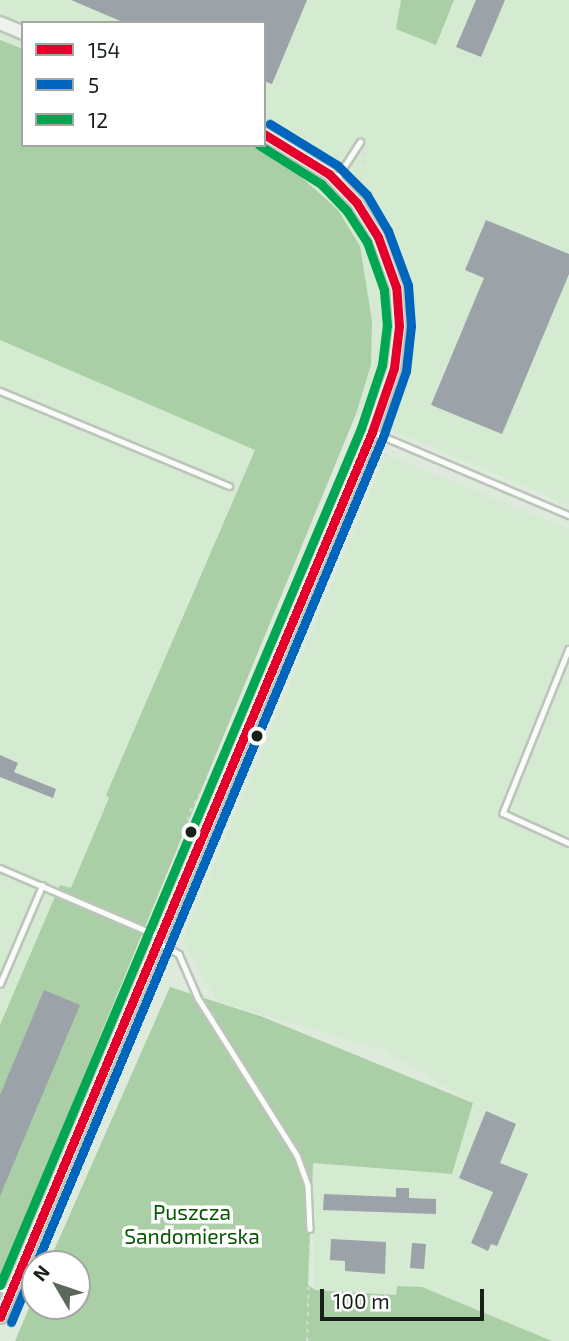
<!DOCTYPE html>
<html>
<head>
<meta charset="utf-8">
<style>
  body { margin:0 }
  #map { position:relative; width:569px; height:1341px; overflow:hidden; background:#deebdc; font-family:"Exo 2",sans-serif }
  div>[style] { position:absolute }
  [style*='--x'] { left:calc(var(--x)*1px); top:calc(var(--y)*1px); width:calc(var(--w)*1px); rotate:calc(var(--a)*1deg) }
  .built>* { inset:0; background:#d4ead1 }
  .forest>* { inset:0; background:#aacea6 }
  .building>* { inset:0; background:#9ba2a8 }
  .path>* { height:2px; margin-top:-1px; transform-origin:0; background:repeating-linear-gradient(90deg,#d8dcd8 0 3.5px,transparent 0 8.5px) }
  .roads { filter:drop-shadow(2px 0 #bbc5b9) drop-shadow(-2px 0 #bbc5b9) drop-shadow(0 2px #bbc5b9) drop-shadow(0 -2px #bbc5b9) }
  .lane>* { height:4.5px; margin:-2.25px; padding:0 2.25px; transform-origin:2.25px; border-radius:2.25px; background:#fafcfa }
  .secondary>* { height:12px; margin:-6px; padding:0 6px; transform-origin:6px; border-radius:6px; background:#edf2ed }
  .bus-1>* { height:9px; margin:-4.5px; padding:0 4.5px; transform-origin:4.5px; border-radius:4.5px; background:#e4002b }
  .bus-2>* { height:9px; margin:-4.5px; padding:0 4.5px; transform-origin:4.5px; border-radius:4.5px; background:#0065bd }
  .bus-3>* { height:9px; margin:-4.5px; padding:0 4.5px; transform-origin:4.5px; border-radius:4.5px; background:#00a651 }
  .dots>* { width:19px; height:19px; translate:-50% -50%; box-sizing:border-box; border:4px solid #fff; border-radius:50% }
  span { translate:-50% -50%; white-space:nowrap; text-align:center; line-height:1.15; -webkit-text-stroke:7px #fff; paint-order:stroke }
  .park-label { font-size:21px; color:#055701 }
  .legend { position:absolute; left:21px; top:21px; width:245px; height:126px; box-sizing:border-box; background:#fff; border:2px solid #a3a6a2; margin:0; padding:9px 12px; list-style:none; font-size:21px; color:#182117 }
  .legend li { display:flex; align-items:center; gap:14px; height:35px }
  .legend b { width:35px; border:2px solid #a3a6a2 }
  .north { position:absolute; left:21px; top:1250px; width:70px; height:70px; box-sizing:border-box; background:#fff; border:2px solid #a3a6a2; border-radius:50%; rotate:309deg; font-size:19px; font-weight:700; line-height:28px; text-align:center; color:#182117 }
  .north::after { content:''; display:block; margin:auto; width:24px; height:32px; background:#5d685c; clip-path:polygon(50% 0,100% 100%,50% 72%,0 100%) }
  .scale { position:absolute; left:320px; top:1289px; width:164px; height:32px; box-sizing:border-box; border:4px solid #182117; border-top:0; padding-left:9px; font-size:21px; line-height:24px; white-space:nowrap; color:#182117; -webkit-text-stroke:5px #fff; paint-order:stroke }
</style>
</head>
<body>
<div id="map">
  <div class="built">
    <i style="clip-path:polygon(evenodd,0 0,569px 0,569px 505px,356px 415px,0 1279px,0 0,23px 23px,264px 23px,264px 145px,23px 145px,23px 23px)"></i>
    <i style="clip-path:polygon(386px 454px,569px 529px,569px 1341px,552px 1341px,422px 1287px,397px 1295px,314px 1290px,312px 1163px,451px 1174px,473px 1103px,383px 1050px,218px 1002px,182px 941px)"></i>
  </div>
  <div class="forest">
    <i style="clip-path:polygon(401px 0,454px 0,436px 45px,396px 29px)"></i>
    <i style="clip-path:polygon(0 40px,23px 49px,23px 145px,252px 145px,280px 158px,338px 210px,360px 246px,372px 321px,371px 365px,356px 414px,0 1279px,0 1025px,60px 885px,71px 888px,109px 798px,106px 795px,255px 450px,0 340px)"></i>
    <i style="clip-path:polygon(170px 987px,263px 1017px,473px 1103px,452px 1174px,313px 1163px,308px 1285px,315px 1290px,396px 1295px,397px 1286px,422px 1287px,552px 1341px,15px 1341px,35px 1294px,35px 1306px,77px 1306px,77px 1264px,48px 1264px)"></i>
  </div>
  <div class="building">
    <i style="clip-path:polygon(71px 0,307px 0,272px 84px,264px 81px,264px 23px,125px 23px)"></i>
    <i style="clip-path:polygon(476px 0,505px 0,481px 57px,456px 47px)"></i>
    <i style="clip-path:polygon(486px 220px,569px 254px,569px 274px,502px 434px,431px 405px,484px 278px,465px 270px)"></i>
    <i style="clip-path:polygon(0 755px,18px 763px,14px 772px,56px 789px,53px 798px,0 777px)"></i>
    <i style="clip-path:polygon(44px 990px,80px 1005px,0 1196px,0 1095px)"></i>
    <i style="clip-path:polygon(486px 1111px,516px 1124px,500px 1163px,528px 1174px,497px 1246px,491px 1244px,488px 1251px,471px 1243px,493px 1192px,459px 1178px)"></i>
    <i style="clip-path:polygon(396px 1188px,409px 1188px,409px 1198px,436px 1199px,436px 1214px,323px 1210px,324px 1194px,396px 1197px)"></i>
    <i style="clip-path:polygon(331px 1239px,386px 1242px,385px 1274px,345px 1271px,345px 1261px,330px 1260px)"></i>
    <i style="clip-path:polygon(412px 1243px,426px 1244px,424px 1269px,410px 1268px)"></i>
  </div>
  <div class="path">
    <i style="--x:326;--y:158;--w:15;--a:-8"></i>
    <i style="--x:360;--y:189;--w:38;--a:-84"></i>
    <i style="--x:396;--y:402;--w:15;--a:106"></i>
    <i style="--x:392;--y:416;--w:18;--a:74"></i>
    <i style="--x:376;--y:458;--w:21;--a:-19"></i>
    <i style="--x:251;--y:753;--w:33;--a:-67"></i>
    <i style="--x:165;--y:893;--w:86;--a:-73"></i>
    <i style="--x:190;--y:811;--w:69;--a:-60.5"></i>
    <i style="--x:307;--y:1341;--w:104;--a:-88.3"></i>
  </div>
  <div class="roads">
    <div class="lane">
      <i style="--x:336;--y:179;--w:44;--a:-57"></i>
      <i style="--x:0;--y:391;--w:248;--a:22.5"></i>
      <i style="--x:373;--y:432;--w:213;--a:23"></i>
      <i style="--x:569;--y:649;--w:177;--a:111.9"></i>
      <i style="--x:503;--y:813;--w:72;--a:24.4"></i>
      <i style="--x:0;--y:868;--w:173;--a:23.2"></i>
      <i style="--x:160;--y:943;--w:22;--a:30"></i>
      <i style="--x:179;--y:954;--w:48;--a:66.6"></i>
      <i style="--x:198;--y:998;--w:186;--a:57.8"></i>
      <i style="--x:297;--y:1155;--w:32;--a:70"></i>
      <i style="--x:308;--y:1185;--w:44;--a:87.4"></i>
      <i style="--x:0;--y:984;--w:107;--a:-66.8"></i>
      <i style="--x:0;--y:1288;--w:10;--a:24"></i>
    </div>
    <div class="secondary">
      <i style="--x:0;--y:23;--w:25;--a:23"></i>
      <i style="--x:0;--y:1317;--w:960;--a:-67.2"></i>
      <i style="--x:372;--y:432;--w:68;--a:-71"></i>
      <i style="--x:394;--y:368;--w:42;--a:-83.2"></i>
      <i style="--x:399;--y:326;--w:39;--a:-94"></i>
      <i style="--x:396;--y:287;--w:53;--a:-109.8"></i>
      <i style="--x:378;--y:237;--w:40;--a:-122"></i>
      <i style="--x:357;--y:203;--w:40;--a:-134"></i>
      <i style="--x:329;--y:174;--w:76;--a:-148.4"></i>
    </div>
  </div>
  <div class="bus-1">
    <i style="--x:0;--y:1317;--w:960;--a:-67.2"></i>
    <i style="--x:372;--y:432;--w:68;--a:-71"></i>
    <i style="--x:394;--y:368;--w:42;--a:-83.2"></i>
    <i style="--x:399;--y:326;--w:39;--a:-94"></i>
    <i style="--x:396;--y:287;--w:53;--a:-109.8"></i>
    <i style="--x:378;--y:237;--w:40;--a:-122"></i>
    <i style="--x:357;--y:203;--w:40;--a:-134"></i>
    <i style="--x:329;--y:174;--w:76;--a:-148.4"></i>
  </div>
  <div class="bus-2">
    <i style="--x:36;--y:1264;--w:897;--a:-67.24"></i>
    <i style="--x:383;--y:437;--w:70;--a:-70.8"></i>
    <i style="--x:406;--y:371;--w:45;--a:-83.7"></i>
    <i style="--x:411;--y:326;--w:41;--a:-94.2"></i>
    <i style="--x:408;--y:285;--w:58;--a:-110.3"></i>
    <i style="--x:388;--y:231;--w:42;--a:-120.3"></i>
    <i style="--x:367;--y:195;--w:42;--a:-135"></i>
    <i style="--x:337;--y:165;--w:79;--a:-148.5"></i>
    <i style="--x:11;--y:1322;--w:62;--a:-67.2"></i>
  </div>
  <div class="bus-3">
    <i style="--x:0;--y:1285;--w:930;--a:-67.16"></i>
    <i style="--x:361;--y:428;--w:66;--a:-71.6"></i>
    <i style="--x:382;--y:365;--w:39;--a:-83"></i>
    <i style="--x:387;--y:326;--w:36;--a:-95"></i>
    <i style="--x:384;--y:290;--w:51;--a:-109.5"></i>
    <i style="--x:367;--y:242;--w:37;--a:-123"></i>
    <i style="--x:347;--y:211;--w:37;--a:-134"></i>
    <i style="--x:321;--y:184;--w:73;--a:-147.8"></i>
  </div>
  <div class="dots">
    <i style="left:257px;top:736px;background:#182117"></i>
    <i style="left:191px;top:832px;background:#182117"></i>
  </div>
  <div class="park-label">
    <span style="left:192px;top:1224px">Puszcza<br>Sandomierska</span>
  </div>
  <ul class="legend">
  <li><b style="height:9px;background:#e4002b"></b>154</li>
  <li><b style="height:9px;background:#0065bd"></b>5</li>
  <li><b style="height:9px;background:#00a651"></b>12</li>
  </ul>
  <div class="north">N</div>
  <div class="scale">100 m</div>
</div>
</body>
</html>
